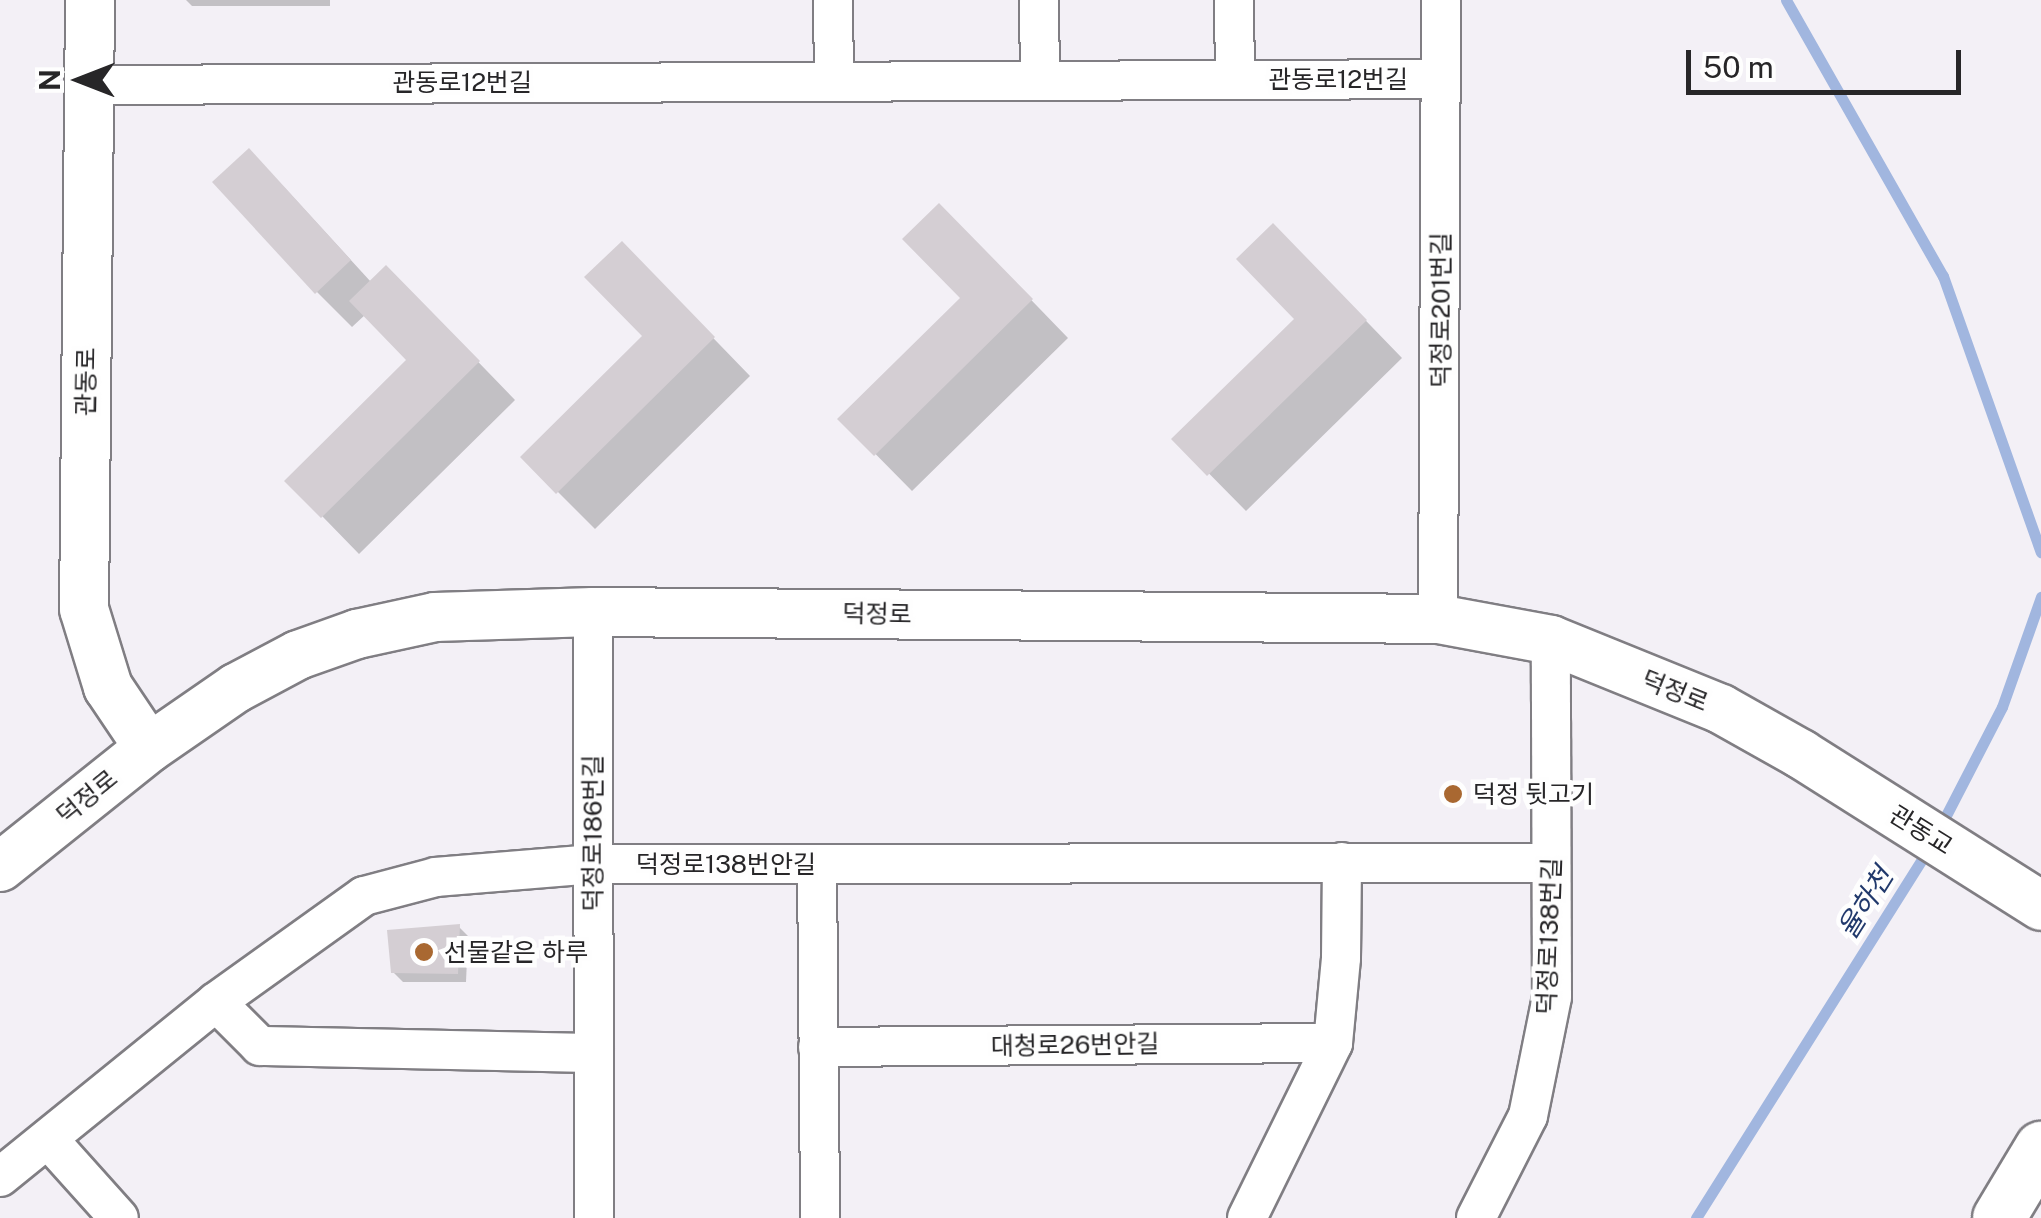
<!DOCTYPE html>
<html>
<head>
<meta charset="utf-8">
<style>
  body { margin:0 }
  #map { position:relative; width:2041px; height:1218px; overflow:hidden; background:#f3f0f6; font-family:"Public Sans","Noto Sans KR",sans-serif }
  div>[style] { position:absolute }
  [style*='--x'] { left:calc(var(--x)*1px); top:calc(var(--y)*1px); width:calc(var(--w)*1px); rotate:calc(var(--a)*1deg) }
  .shadow>* { inset:0; background:#0003 }
  .stream>* { height:11px; margin:-5.5px; padding:0 5.5px; transform-origin:5.5px; border-radius:5.5px; background:#a1b6df }
  .building>* { inset:0; background:#d4ced3 }
  .roads { filter:drop-shadow(2px 0 #807e83) drop-shadow(-2px 0 #807e83) drop-shadow(0 2px #807e83) drop-shadow(0 -2px #807e83) }
  .minor>* { height:38px; margin:-19px; padding:0 19px; transform-origin:19px; border-radius:19px; background:#fff }
  .tertiary>* { height:48px; margin:-24px; padding:0 24px; transform-origin:24px; border-radius:24px; background:#fff }
  .secondary>* { height:52px; margin:-26px; padding:0 26px; transform-origin:26px; border-radius:26px; background:#fff }
  .dots>* { width:28px; height:28px; translate:-50% -50%; box-sizing:border-box; border:5px solid #fefefe; border-radius:50% }
  span { translate:-50% -50%; white-space:nowrap; text-align:center; line-height:1.15; -webkit-text-stroke:9px #fefefe; paint-order:stroke }
  .street-label { font-size:25px; color:#272628 }
  .poi-label { font-size:25px; color:#272628 }
  .left { translate:0 -50%; text-align:left }
  .water-label { font-size:28px; color:#21396c; font-style:italic }
  .north { position:absolute; left:30px; top:30px; width:100px; height:100px; -webkit-text-stroke:8px #fefefe; paint-order:stroke; rotate:270deg; font-size:28px; font-weight:700; line-height:40px; text-align:center; color:#272628 }
  .north::after { content:''; display:block; margin:auto; width:35px; height:45px; background:#272628; clip-path:polygon(50% 0,100% 100%,50% 72%,0 100%) }
  .scale { position:absolute; left:1686px; top:50px; width:275px; height:45px; box-sizing:border-box; border:5px solid #272628; border-top:0; padding-left:12px; font-size:30px; line-height:35px; white-space:nowrap; color:#272628; -webkit-text-stroke:8px #fefefe; paint-order:stroke }
</style>
</head>
<body>
<div id="map">
  <div class="shadow">
    <i style="clip-path:polygon(186px 0,330px 0,330px 6px,192px 6px)"></i>
    <i style="clip-path:polygon(284px 187px,371px 282px,423px 305px,515px 400px,359px 554px,288px 481px,410px 360px,366px 314px,352px 327px,317px 292px)"></i>
    <i style="clip-path:polygon(976px 243px,1068px 338px,912px 491px,841px 419px,964px 298px)"></i>
    <i style="clip-path:polygon(1310px 263px,1402px 358px,1246px 511px,1175px 439px,1297px 319px)"></i>
    <i style="clip-path:polygon(658px 281px,750px 376px,595px 529px,523px 457px,646px 336px)"></i>
    <i style="clip-path:polygon(459px 927px,468px 936px,466px 982px,403px 982px,393px 972px)"></i>
  </div>
  <div class="stream">
    <i style="--x:1786;--y:0;--w:318;--a:60.4"></i>
    <i style="--x:1943;--y:276;--w:293;--a:70.5"></i>
    <i style="--x:1939;--y:829;--w:137;--a:-62.7"></i>
    <i style="--x:2002;--y:707;--w:117;--a:-70.5"></i>
    <i style="--x:1696;--y:1218;--w:436;--a:-57.8"></i>
  </div>
  <div class="building">
    <i style="clip-path:polygon(249px 148px,351px 260px,315px 294px,212px 182px)"></i>
    <i style="clip-path:polygon(939px 203px,1033px 299px,874px 456px,837px 419px,960px 298px,902px 239px)"></i>
    <i style="clip-path:polygon(1273px 223px,1367px 320px,1207px 476px,1171px 439px,1294px 319px,1236px 259px)"></i>
    <i style="clip-path:polygon(622px 241px,715px 337px,556px 494px,520px 457px,642px 336px,584px 277px)"></i>
    <i style="clip-path:polygon(386px 265px,480px 361px,321px 518px,284px 481px,406px 360px,349px 301px)"></i>
    <i style="clip-path:polygon(460px 924px,458px 974px,391px 973px,387px 930px)"></i>
  </div>
  <div class="roads">
    <div class="minor">
      <i style="--x:833;--y:0;--w:79;--a:89.3"></i>
      <i style="--x:1039;--y:0;--w:81;--a:89.3"></i>
      <i style="--x:1234;--y:0;--w:80;--a:89.3"></i>
      <i style="--x:90;--y:85;--w:1351;--a:-0.25"></i>
      <i style="--x:593;--y:612;--w:606;--a:89.91"></i>
      <i style="--x:1438;--y:619;--w:619;--a:-89.72"></i>
      <i style="--x:817;--y:864;--w:354;--a:89.5"></i>
      <i style="--x:216;--y:1002;--w:62;--a:45"></i>
      <i style="--x:260;--y:1046;--w:334;--a:1.2"></i>
      <i style="--x:818;--y:1047;--w:515;--a:-0.45"></i>
      <i style="--x:48;--y:1139;--w:106;--a:48.1"></i>
      <i style="--x:0;--y:1177;--w:278;--a:-39"></i>
      <i style="--x:216;--y:1002;--w:182;--a:-35.6"></i>
      <i style="--x:364;--y:896;--w:74;--a:-14.8"></i>
      <i style="--x:436;--y:877;--w:158;--a:-4.7"></i>
      <i style="--x:593;--y:864;--w:958;--a:-0.06"></i>
      <i style="--x:1247;--y:1218;--w:195;--a:-63.8"></i>
      <i style="--x:1333;--y:1043;--w:85;--a:-84.6"></i>
      <i style="--x:1341;--y:958;--w:96;--a:-89.4"></i>
      <i style="--x:1476;--y:1218;--w:114;--a:-63"></i>
      <i style="--x:1528;--y:1116;--w:121;--a:-78.6"></i>
      <i style="--x:1552;--y:997;--w:357;--a:-90.2"></i>
    </div>
    <div class="tertiary">
      <i style="--x:90;--y:0;--w:609;--a:90.56"></i>
      <i style="--x:84;--y:609;--w:82;--a:72.9"></i>
      <i style="--x:108;--y:687;--w:73;--a:56.1"></i>
      <i style="--x:0;--y:867;--w:191;--a:-38.6"></i>
      <i style="--x:149;--y:748;--w:106;--a:-34.6"></i>
      <i style="--x:236;--y:688;--w:70;--a:-28"></i>
      <i style="--x:298;--y:655;--w:63;--a:-19.6"></i>
      <i style="--x:357;--y:634;--w:80;--a:-12.3"></i>
      <i style="--x:435;--y:617;--w:158;--a:-1.8"></i>
      <i style="--x:593;--y:612;--w:845;--a:0.47"></i>
      <i style="--x:1438;--y:619;--w:115;--a:10.5"></i>
      <i style="--x:1551;--y:640;--w:183;--a:22.1"></i>
      <i style="--x:1721;--y:709;--w:92;--a:29.4"></i>
      <i style="--x:1801;--y:754;--w:284;--a:32.3"></i>
    </div>
    <div class="secondary">
      <i style="--x:1999;--y:1218;--w:82;--a:-59"></i>
    </div>
  </div>
  <div class="dots">
    <i style="left:1453px;top:794px;background:#a96831"></i>
    <i style="left:424px;top:952px;background:#a96831"></i>
  </div>
  <div class="street-label">
    <span style="left:1338px;top:79px">관동로12번길</span>
    <span style="left:462px;top:82px">관동로12번길</span>
    <span style="left:1441px;top:310px;rotate:-90deg">덕정로201번길</span>
    <span style="left:86px;top:382px;rotate:-89deg">관동로</span>
    <span style="left:877px;top:614px;rotate:1deg">덕정로</span>
    <span style="left:1675px;top:691px;rotate:22deg">덕정로</span>
    <span style="left:87px;top:797px;rotate:-39deg">덕정로</span>
    <span style="left:1921px;top:830px;rotate:32deg">관동교</span>
    <span style="left:593px;top:833px;rotate:-90deg">덕정로186번길</span>
    <span style="left:726px;top:864px">덕정로138번안길</span>
    <span style="left:1549px;top:936px;rotate:-88deg">덕정로138번길</span>
    <span style="left:1075px;top:1045px;rotate:-1deg">대청로26번안길</span>
  </div>
  <div class="poi-label">
    <span class="left" style="left:1473px;top:794px">덕정 뒷고기</span>
    <span class="left" style="left:444px;top:952px">선물같은 하루</span>
  </div>
  <div class="water-label">
    <span style="left:1865px;top:903px;rotate:-58deg">율하천</span>
  </div>
  <div class="north">N</div>
  <div class="scale">50 m</div>
</div>
</body>
</html>
